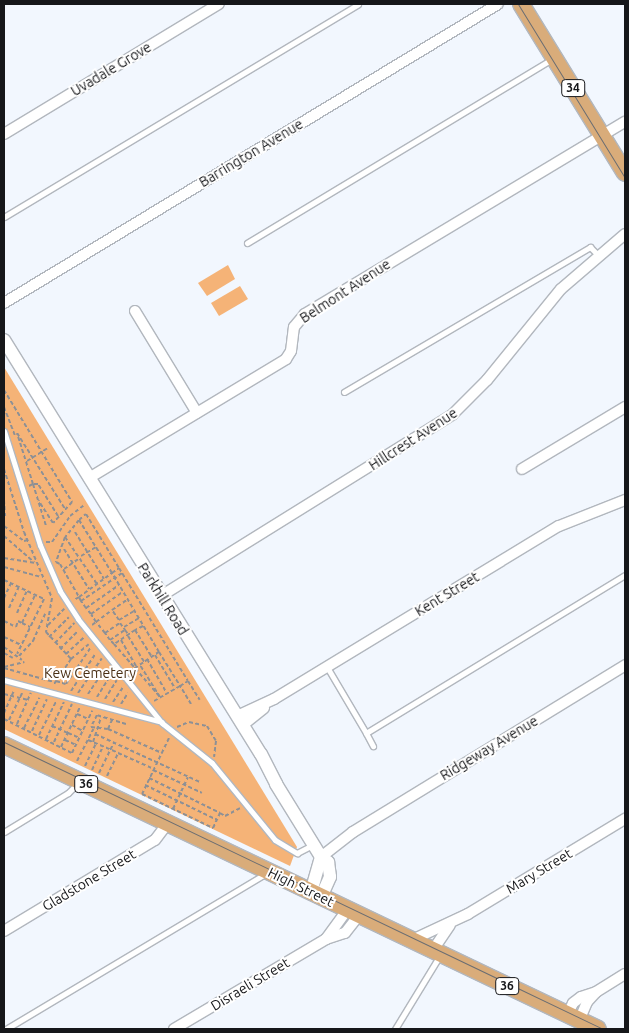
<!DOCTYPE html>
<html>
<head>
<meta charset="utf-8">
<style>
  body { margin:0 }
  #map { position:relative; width:629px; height:1033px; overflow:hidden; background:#f2f7fe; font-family:Ubuntu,sans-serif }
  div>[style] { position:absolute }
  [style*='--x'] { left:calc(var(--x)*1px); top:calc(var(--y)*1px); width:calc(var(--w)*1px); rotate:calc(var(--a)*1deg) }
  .green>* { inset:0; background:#f5b377 }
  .path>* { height:2px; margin-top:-1px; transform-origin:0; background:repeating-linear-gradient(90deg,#8d9095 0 4px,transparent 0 6.5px) }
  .roads { filter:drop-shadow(1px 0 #b2b7be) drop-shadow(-1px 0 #b2b7be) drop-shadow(0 1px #b2b7be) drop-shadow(0 -1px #b2b7be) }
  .service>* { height:5px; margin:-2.5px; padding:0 2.5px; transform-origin:2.5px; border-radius:2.5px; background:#fff }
  .minor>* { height:10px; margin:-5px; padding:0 5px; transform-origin:5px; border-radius:5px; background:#fff }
  .tertiary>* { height:12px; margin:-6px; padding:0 6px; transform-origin:6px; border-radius:6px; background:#fff }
  .primary>* { height:16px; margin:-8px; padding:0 8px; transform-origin:8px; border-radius:8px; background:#d9ac7a }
  .tram>* { height:1px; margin:-0.5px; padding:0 0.5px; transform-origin:0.5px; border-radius:0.5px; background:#6a6d72 }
  span { translate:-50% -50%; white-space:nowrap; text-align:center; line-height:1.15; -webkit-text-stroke:4px #fff; paint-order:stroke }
  .shield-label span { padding:1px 4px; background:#fff; border:1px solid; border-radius:4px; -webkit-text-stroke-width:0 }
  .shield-label { font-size:12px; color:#16171a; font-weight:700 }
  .street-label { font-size:14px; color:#16171a }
  .park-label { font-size:14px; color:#492e13 }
  .frame { position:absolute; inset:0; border:5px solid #16171a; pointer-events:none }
</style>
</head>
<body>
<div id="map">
  <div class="green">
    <i style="clip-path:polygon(228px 265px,235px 279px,207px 296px,198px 283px)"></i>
    <i style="clip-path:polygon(240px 286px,248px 299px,219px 316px,211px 303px)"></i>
    <i style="clip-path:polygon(4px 367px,297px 847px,290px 866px,4px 729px)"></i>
  </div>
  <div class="path">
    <i style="--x:4;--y:390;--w:131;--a:58.7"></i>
    <i style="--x:72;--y:502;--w:28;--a:132"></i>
    <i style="--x:53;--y:523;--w:27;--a:-123"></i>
    <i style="--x:4;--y:407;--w:30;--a:69"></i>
    <i style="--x:27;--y:461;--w:25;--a:-32"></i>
    <i style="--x:4;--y:469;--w:66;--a:72.4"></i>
    <i style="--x:24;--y:532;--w:72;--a:67"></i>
    <i style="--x:52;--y:598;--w:35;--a:100"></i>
    <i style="--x:46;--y:632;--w:37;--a:47"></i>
    <i style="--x:71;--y:659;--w:32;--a:124"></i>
    <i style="--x:29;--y:486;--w:4;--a:-27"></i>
    <i style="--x:33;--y:484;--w:44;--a:72.8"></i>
    <i style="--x:4;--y:500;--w:16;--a:86"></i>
    <i style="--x:58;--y:516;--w:38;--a:-122"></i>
    <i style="--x:38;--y:484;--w:5;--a:180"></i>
    <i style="--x:33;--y:484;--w:53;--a:-107.4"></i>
    <i style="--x:17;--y:433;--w:90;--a:57.7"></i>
    <i style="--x:79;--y:520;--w:22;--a:129"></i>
    <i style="--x:65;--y:537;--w:57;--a:55.8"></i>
    <i style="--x:4;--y:526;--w:25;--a:37"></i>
    <i style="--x:24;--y:541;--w:4;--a:-14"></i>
    <i style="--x:75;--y:532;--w:55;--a:58.3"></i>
    <i style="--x:4;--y:536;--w:40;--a:41"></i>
    <i style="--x:65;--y:537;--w:27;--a:110"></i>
    <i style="--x:56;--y:562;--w:4;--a:27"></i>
    <i style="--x:60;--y:564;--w:38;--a:60"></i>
    <i style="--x:79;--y:597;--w:6;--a:149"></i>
    <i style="--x:46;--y:542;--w:6;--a:0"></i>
    <i style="--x:52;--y:542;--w:32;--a:-55"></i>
    <i style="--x:70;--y:516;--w:18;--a:-38"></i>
    <i style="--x:64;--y:549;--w:47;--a:58"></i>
    <i style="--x:81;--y:556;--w:17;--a:-31"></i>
    <i style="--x:4;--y:558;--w:32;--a:9"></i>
    <i style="--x:4;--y:567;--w:39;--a:15"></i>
    <i style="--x:64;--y:569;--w:19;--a:-35"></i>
    <i style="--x:4;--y:580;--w:44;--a:25.4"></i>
    <i style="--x:44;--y:599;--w:61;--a:116.1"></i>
    <i style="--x:4;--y:598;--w:17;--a:-65"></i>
    <i style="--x:81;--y:601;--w:4;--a:-117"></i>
    <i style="--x:79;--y:597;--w:41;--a:-36"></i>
    <i style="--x:112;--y:573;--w:62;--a:-121.9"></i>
    <i style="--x:79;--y:520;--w:9;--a:-41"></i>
    <i style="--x:86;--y:514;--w:63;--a:58.6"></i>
    <i style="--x:4;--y:608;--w:1;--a:-90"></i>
    <i style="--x:9;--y:608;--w:23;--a:-65"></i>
    <i style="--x:86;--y:608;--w:9;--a:-126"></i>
    <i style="--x:81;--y:601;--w:50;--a:-34.3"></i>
    <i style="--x:17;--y:613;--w:24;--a:-66"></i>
    <i style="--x:91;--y:614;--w:8;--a:-130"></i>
    <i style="--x:86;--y:608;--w:40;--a:-34.9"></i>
    <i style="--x:119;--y:620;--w:12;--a:-125"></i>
    <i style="--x:112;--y:610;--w:18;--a:-34"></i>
    <i style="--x:119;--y:620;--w:17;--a:-31"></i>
    <i style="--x:4;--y:621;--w:13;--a:27"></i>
    <i style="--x:16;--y:627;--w:6;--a:-72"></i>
    <i style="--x:18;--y:621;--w:4;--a:27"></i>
    <i style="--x:22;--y:623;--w:31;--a:-65"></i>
    <i style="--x:22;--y:623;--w:9;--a:27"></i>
    <i style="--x:48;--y:625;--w:23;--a:-45"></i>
    <i style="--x:92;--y:625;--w:5;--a:-37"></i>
    <i style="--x:96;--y:622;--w:9;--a:-122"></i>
    <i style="--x:91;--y:614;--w:38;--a:-35"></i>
    <i style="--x:143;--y:626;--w:9;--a:153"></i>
    <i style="--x:135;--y:630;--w:32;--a:58"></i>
    <i style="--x:124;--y:627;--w:17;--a:-31"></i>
    <i style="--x:135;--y:630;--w:25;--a:146"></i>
    <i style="--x:114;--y:644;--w:70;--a:49"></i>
    <i style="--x:160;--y:697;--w:39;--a:-122"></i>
    <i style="--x:105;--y:633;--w:14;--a:-129"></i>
    <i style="--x:96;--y:622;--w:20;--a:-37"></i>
    <i style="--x:128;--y:636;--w:31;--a:58"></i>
    <i style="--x:4;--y:637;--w:19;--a:25"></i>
    <i style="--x:49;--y:637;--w:28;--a:-45"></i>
    <i style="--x:110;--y:640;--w:9;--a:-126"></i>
    <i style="--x:105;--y:633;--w:18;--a:-34"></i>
    <i style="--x:120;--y:623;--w:9;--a:54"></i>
    <i style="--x:121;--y:640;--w:30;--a:60"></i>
    <i style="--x:55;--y:643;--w:28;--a:-46"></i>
    <i style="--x:114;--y:644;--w:6;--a:-135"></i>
    <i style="--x:110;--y:640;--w:18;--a:-34"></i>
    <i style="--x:125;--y:630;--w:5;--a:53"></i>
    <i style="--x:4;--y:647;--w:22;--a:36"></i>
    <i style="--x:60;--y:649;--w:25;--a:-45"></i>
    <i style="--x:159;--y:652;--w:92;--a:-120.7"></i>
    <i style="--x:112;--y:573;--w:9;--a:-36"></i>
    <i style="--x:119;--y:568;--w:132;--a:58.6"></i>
    <i style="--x:4;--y:653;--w:10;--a:29"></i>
    <i style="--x:66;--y:654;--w:25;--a:-43"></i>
    <i style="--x:155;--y:655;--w:39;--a:59"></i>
    <i style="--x:19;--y:656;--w:21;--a:-47"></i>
    <i style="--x:33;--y:641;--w:30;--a:-66"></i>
    <i style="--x:71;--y:659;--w:23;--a:-40"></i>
    <i style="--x:147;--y:659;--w:39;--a:60"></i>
    <i style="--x:4;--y:667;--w:21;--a:-14"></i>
    <i style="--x:4;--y:668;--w:52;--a:15.6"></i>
    <i style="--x:129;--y:672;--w:36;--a:-34"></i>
    <i style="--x:159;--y:652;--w:40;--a:58"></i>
    <i style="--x:180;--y:686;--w:30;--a:150"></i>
    <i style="--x:56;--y:681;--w:10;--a:17"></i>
    <i style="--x:66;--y:684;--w:45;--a:-56"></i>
    <i style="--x:71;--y:691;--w:45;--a:-56.7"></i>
    <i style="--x:78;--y:693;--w:42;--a:-55.6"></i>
    <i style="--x:4;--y:694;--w:25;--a:14"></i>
    <i style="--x:88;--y:694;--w:32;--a:-56"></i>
    <i style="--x:97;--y:697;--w:28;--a:-58"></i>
    <i style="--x:105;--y:699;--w:22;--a:-58"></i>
    <i style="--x:113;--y:702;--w:18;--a:-56"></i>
    <i style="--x:121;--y:704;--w:13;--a:-58"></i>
    <i style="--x:191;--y:704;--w:21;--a:-121"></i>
    <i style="--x:180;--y:686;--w:9;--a:-32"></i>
    <i style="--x:188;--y:681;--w:22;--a:58"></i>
    <i style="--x:4;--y:713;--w:24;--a:-66"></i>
    <i style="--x:77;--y:714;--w:12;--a:24"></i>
    <i style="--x:4;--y:719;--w:76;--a:26.6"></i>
    <i style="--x:72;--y:753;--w:47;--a:-64.5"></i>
    <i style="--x:9;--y:720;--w:30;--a:-64"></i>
    <i style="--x:17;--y:724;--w:34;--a:-66"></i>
    <i style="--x:126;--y:724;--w:30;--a:-163"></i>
    <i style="--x:97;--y:715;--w:13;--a:117"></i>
    <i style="--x:91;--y:727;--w:17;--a:7"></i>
    <i style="--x:108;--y:729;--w:59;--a:24"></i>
    <i style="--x:72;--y:725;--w:13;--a:29"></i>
    <i style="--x:52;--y:726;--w:17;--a:24"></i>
    <i style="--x:177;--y:727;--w:13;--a:-23"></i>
    <i style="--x:189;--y:722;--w:18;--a:13"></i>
    <i style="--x:207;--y:726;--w:17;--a:59"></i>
    <i style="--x:216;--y:741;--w:16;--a:97"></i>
    <i style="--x:24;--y:728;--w:34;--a:-63"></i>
    <i style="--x:108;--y:729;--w:10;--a:-66"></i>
    <i style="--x:32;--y:731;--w:35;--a:-65"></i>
    <i style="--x:68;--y:733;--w:13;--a:23"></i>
    <i style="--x:95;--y:734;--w:115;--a:24.6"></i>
    <i style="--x:39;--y:735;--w:38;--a:-63"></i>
    <i style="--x:169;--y:738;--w:62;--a:115.7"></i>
    <i style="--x:142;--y:794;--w:79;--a:25.6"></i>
    <i style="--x:213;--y:828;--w:17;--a:-65"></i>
    <i style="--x:220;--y:813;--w:6;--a:31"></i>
    <i style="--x:225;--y:816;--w:17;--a:-28"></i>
    <i style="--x:46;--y:739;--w:41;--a:-64.1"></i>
    <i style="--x:65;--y:740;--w:12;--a:24"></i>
    <i style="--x:88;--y:740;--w:33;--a:23"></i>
    <i style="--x:54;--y:742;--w:42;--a:-64.7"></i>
    <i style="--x:93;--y:742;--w:25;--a:-72"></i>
    <i style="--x:61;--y:747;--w:44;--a:-64.6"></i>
    <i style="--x:77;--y:761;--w:36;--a:-63"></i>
    <i style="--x:85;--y:766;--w:25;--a:-64"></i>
    <i style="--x:92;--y:770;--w:26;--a:-65"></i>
    <i style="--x:153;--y:770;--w:54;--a:25.1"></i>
    <i style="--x:99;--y:773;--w:34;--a:-64"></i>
    <i style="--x:107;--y:776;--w:25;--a:-64"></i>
    <i style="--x:118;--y:753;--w:39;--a:24"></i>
    <i style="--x:149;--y:778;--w:79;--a:26.2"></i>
    <i style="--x:145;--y:785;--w:80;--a:25.9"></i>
    <i style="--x:173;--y:809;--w:35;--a:-65"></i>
  </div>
  <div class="roads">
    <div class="service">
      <i style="--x:4;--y:217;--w:413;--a:-31"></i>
      <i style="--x:247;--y:243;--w:356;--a:-31.1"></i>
      <i style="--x:344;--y:392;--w:286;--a:-30.5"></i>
      <i style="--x:590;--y:247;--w:11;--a:45"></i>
      <i style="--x:4;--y:431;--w:120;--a:72.5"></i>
      <i style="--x:40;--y:545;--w:50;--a:66.5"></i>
      <i style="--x:60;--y:591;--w:33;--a:57"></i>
      <i style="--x:78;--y:619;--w:134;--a:51.1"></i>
      <i style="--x:162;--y:723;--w:64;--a:38.7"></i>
      <i style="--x:212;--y:763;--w:99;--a:50.7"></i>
      <i style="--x:275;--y:840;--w:26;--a:31"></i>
      <i style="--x:297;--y:853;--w:18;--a:-27"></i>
      <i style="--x:327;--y:667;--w:77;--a:59.4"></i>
      <i style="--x:366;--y:733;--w:303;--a:-31.4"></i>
      <i style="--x:4;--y:680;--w:163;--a:14.9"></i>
      <i style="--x:366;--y:733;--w:15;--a:62"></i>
      <i style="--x:4;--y:832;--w:75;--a:-31.4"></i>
      <i style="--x:68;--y:793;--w:14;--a:-45"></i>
      <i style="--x:6;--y:1029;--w:302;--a:-30.9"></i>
      <i style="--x:395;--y:1029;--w:84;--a:-58.6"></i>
    </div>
    <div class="minor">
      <i style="--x:4;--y:134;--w:251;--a:-31.2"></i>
      <i style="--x:4;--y:303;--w:577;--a:-31.18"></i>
      <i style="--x:135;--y:311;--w:119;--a:58.7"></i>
      <i style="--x:522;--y:469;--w:120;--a:-31"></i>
      <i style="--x:89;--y:478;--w:230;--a:-31.1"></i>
      <i style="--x:286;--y:359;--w:9;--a:-58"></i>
      <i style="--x:291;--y:351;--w:24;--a:-83"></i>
      <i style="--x:294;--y:327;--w:17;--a:-50"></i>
      <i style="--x:305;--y:314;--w:373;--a:-31"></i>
      <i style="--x:161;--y:596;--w:344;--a:-31.9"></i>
      <i style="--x:453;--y:414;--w:48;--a:-45"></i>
      <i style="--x:487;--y:380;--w:117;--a:-50.9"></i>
      <i style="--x:561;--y:289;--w:84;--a:-40.7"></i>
      <i style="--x:237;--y:716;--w:41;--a:-24.7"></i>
      <i style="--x:274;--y:699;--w:333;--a:-31.3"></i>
      <i style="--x:559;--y:526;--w:71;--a:-21.5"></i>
      <i style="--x:243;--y:725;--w:27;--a:-39"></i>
      <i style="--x:321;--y:857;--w:41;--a:-38"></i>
      <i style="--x:353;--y:832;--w:319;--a:-31.5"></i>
      <i style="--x:4;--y:931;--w:176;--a:-31.1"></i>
      <i style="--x:155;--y:840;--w:21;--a:-53"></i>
      <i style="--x:326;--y:939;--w:37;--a:-54"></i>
      <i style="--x:412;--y:940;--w:62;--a:-24.9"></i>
      <i style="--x:468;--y:914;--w:184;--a:-31.2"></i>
      <i style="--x:433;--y:950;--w:30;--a:-56"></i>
      <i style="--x:567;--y:1015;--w:13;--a:-63"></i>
      <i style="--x:573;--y:1003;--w:10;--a:-37"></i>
      <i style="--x:581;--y:997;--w:16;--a:-18"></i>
      <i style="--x:596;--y:992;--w:34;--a:-32"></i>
      <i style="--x:579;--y:1021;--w:21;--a:-67"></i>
      <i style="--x:587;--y:1002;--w:12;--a:-48"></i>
      <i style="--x:174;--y:1029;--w:177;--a:-30.6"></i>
      <i style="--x:326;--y:939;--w:20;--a:-18"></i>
      <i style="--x:345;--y:933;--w:23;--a:-52"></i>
    </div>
    <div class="tertiary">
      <i style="--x:4;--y:340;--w:487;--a:58.2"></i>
      <i style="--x:261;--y:754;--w:34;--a:63"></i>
      <i style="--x:276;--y:784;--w:86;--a:58.3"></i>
      <i style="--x:321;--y:857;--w:9;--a:36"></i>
      <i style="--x:328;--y:862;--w:15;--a:82"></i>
      <i style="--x:330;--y:877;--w:22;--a:114"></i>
      <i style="--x:311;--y:892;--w:36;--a:-74"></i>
    </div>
    <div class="primary">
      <i style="--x:521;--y:4;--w:198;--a:58.4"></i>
      <i style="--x:4;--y:745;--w:658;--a:25.55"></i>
    </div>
  </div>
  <div class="tram">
    <i style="--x:518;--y:4;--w:204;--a:58.4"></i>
    <i style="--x:4;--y:742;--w:664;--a:25.6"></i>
  </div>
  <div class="shield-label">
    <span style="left:573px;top:88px">34</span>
    <span style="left:86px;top:784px">36</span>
    <span style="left:507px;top:986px">36</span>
  </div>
  <div class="street-label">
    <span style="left:111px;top:69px;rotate:-31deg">Uvadale Grove</span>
    <span style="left:251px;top:153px;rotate:-31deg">Barrington Avenue</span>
    <span style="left:345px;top:291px;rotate:-33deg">Belmont Avenue</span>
    <span style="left:413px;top:439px;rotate:-33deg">Hillcrest Avenue</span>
    <span style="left:447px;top:594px;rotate:-31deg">Kent Street</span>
    <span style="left:163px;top:599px;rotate:58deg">Parkhill Road</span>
    <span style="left:489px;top:748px;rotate:-31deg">Ridgeway Avenue</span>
    <span style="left:539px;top:871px;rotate:-31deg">Mary Street</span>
    <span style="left:89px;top:880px;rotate:-31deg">Gladstone Street</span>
    <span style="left:301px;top:887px;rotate:26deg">High Street</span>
    <span style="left:250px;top:984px;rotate:-31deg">Disraeli Street</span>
  </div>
  <div class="park-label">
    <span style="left:90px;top:673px">Kew Cemetery</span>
  </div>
  <div class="frame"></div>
</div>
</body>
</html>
